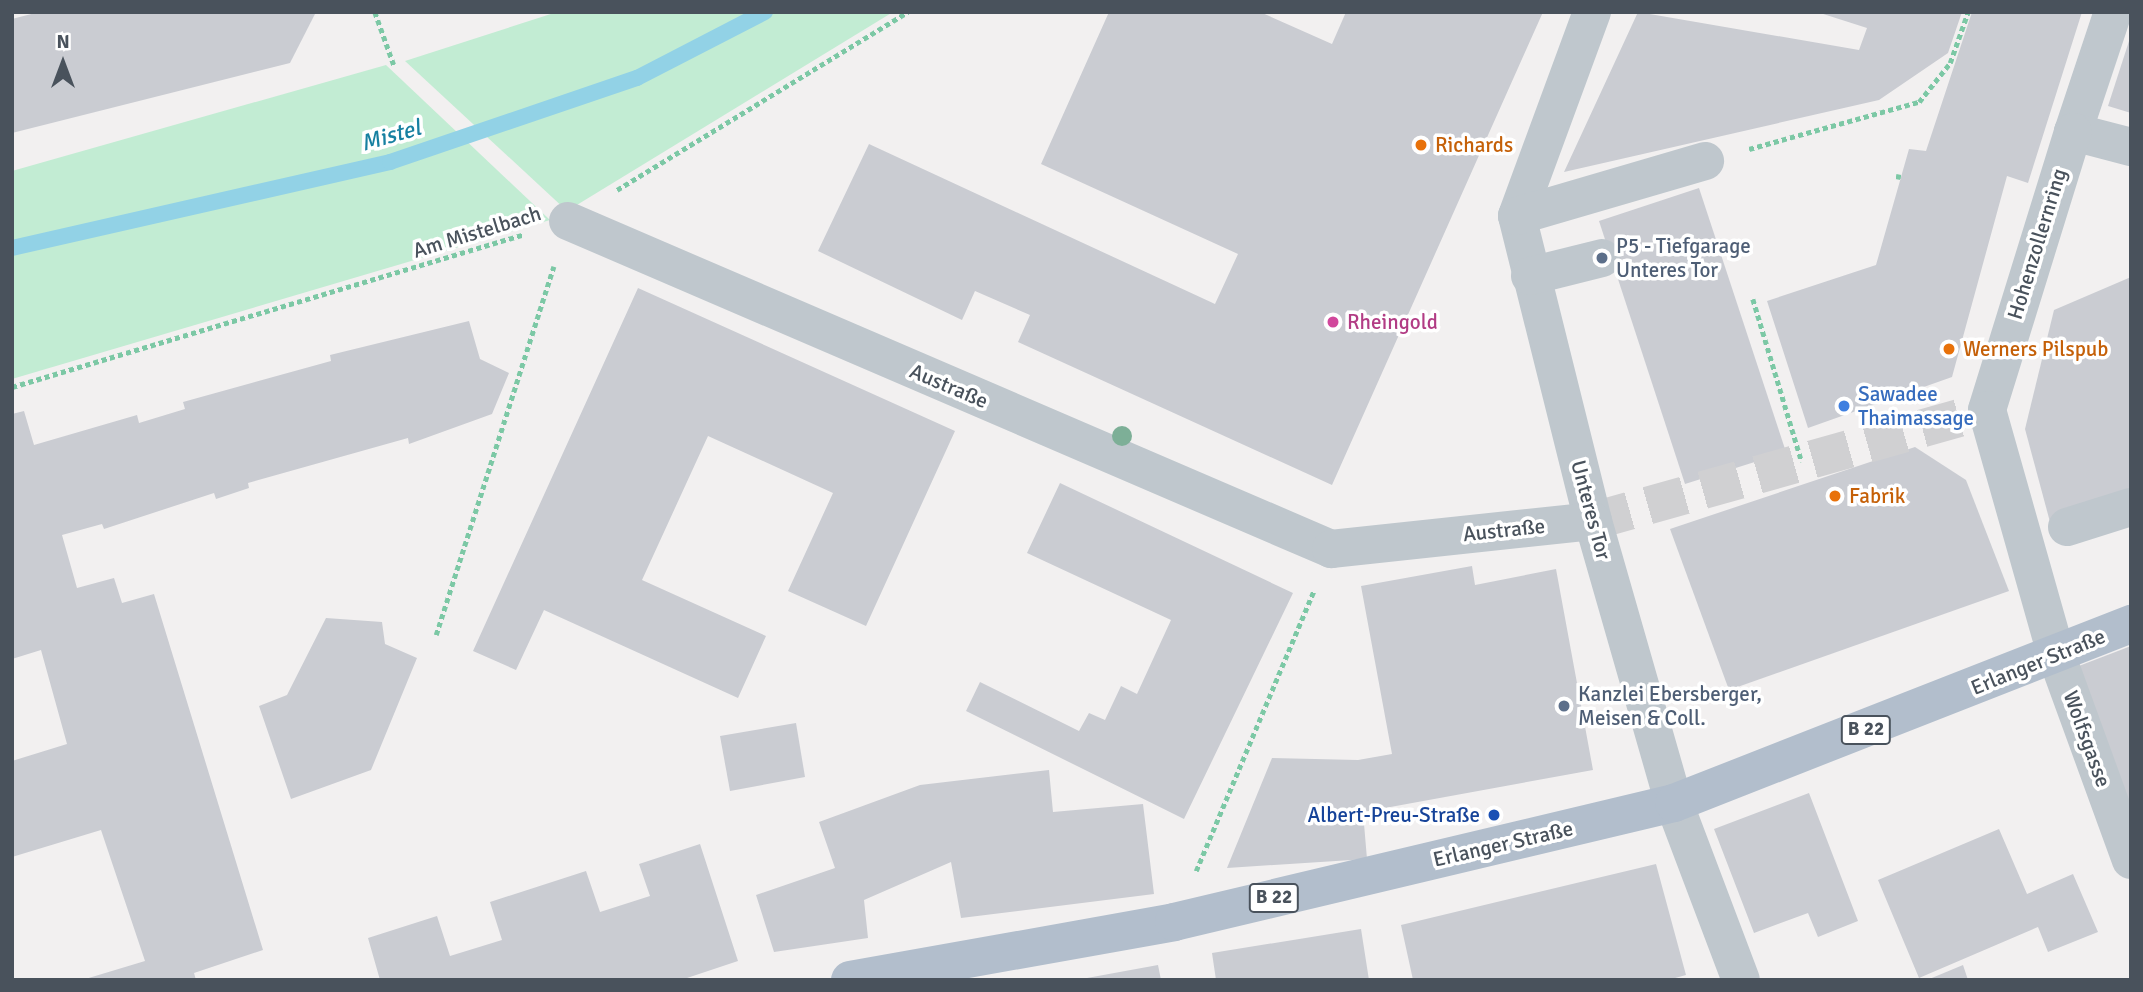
<!DOCTYPE html>
<html>
<head>
<meta charset="utf-8">
<style>
  body { margin:0 }
  #map { position:relative; width:2143px; height:992px; overflow:hidden; background:#f2f0f0; font-family:Signika,sans-serif }
  div>[style] { position:absolute }
  [style*='--x'] { left:calc(var(--x)*1px); top:calc(var(--y)*1px); width:calc(var(--w)*1px); rotate:calc(var(--a)*1deg) }
  .green>* { inset:0; background:#c2ecd3 }
  .stream>* { height:16px; margin:-8px; padding:0 8px; transform-origin:8px; border-radius:8px; background:#92d2e6 }
  .building>* { inset:0; background:#caccd2 }
  .minor-tunnel>* { height:38px; margin-top:-19px; transform-origin:0; background:repeating-linear-gradient(90deg,#d0d0d2 0 38px,transparent 0 57px) }
  .path>* { height:4.5px; margin-top:-2.25px; transform-origin:0; background:repeating-linear-gradient(90deg,#7cc8a5 0 5px,transparent 0 8.5px) }
  .minor>* { height:38px; margin:-19px; padding:0 19px; transform-origin:19px; border-radius:19px; background:#bfc7cd }
  .major>* { height:38px; margin:-19px; padding:0 19px; transform-origin:19px; border-radius:19px; background:#b2becc }
  .trees>* { width:20px; height:20px; margin:-10px; border-radius:50%; background:#7daf97 }
  .dots>* { width:19px; height:19px; translate:-50% -50%; box-sizing:border-box; border:4px solid #fff; border-radius:50% }
  span { translate:-50% -50%; white-space:nowrap; text-align:center; line-height:1.15; -webkit-text-stroke:7px #fff; paint-order:stroke }
  .shield-label span { padding:2px 5px; background:#fff; border:2px solid; border-radius:5px; -webkit-text-stroke-width:0 }
  .shield-label { font-size:19px; color:#49525c; font-weight:700 }
  .food-label { font-size:21px; color:#c56008 }
  .left { translate:0 -50%; text-align:left }
  .street-label { font-size:21px; color:#49525c }
  .service-label { font-size:21px; color:#4e5e75 }
  .hotel-label { font-size:21px; color:#b23c85 }
  .shop-label { font-size:21px; color:#366cbe }
  .transit-label { font-size:21px; color:#164399 }
  .right { translate:-100% -50%; text-align:right }
  .water-label { font-size:23px; color:#1780a1; font-style:italic }
  .frame { position:absolute; inset:0; border:14px solid #49525c; pointer-events:none }
  .north { position:absolute; left:28px; top:28px; width:70px; height:70px; -webkit-text-stroke:5px #fff; paint-order:stroke; rotate:0deg; font-size:19px; font-weight:700; line-height:28px; text-align:center; color:#49525c }
  .north::after { content:''; display:block; margin:auto; width:24px; height:32px; background:#49525c; clip-path:polygon(50% 0,100% 100%,50% 72%,0 100%) }
</style>
</head>
<body>
<div id="map">
  <div class="green">
    <i style="clip-path:polygon(557px 12px,893px 12px,567px 211px,405px 61px)"></i>
    <i style="clip-path:polygon(386px 65px,550px 220px,12px 379px,12px 171px)"></i>
  </div>
  <div class="stream">
    <i style="--x:12;--y:248;--w:388;--a:-12.8"></i>
    <i style="--x:390;--y:162;--w:261;--a:-18.8"></i>
    <i style="--x:637;--y:78;--w:144;--a:-27.3"></i>
  </div>
  <div class="building">
    <i style="clip-path:polygon(39px 12px,316px 12px,290px 63px,12px 133px,12px 19px)"></i>
    <i style="clip-path:polygon(1109px 12px,1260px 12px,1332px 44px,1346px 12px,1543px 12px,1332px 485px,1018px 342px,1030px 315px,975px 291px,962px 320px,818px 251px,869px 144px,1215px 304px,1238px 254px,1041px 164px)"></i>
    <i style="clip-path:polygon(1638px 12px,1859px 50px,1867px 28px,1817px 12px,1962px 12px,1948px 53px,1879px 100px,1564px 172px)"></i>
    <i style="clip-path:polygon(1972px 12px,2082px 12px,2028px 183px,2007px 176px,1952px 377px,1808px 428px,1767px 301px,1876px 265px,1909px 149px,1926px 151px)"></i>
    <i style="clip-path:polygon(2130px 38px,2131px 38px,2131px 113px,2108px 106px)"></i>
    <i style="clip-path:polygon(1699px 188px,1786px 452px,1685px 484px,1599px 221px)"></i>
    <i style="clip-path:polygon(2131px 277px,2131px 494px,2050px 522px,2025px 429px,2054px 310px)"></i>
    <i style="clip-path:polygon(638px 288px,955px 431px,866px 626px,788px 591px,833px 493px,708px 436px,642px 580px,766px 636px,738px 698px,544px 610px,516px 670px,473px 651px)"></i>
    <i style="clip-path:polygon(469px 321px,480px 359px,509px 373px,492px 414px,409px 444px,408px 438px,248px 483px,249px 488px,216px 499px,214px 493px,104px 529px,102px 524px,62px 535px,77px 588px,114px 578px,122px 603px,154px 594px,263px 950px,194px 973px,196px 980px,82px 980px,145px 961px,101px 830px,12px 857px,12px 761px,67px 744px,41px 650px,12px 659px,12px 414px,24px 411px,34px 445px,137px 415px,139px 423px,185px 409px,183px 402px,331px 361px,330px 355px)"></i>
    <i style="clip-path:polygon(1915px 447px,1966px 480px,2009px 591px,1729px 690px,1670px 529px)"></i>
    <i style="clip-path:polygon(1060px 483px,1293px 593px,1184px 819px,966px 711px,980px 682px,1079px 731px,1089px 713px,1105px 720px,1121px 686px,1137px 694px,1171px 620px,1027px 553px)"></i>
    <i style="clip-path:polygon(1472px 566px,1475px 585px,1556px 569px,1593px 770px,1363px 812px,1367px 859px,1227px 868px,1272px 758px,1358px 760px,1392px 754px,1361px 586px)"></i>
    <i style="clip-path:polygon(326px 618px,382px 622px,385px 644px,417px 658px,371px 770px,291px 799px,259px 706px,287px 695px)"></i>
    <i style="clip-path:polygon(2131px 646px,2131px 834px,2071px 669px)"></i>
    <i style="clip-path:polygon(796px 723px,805px 777px,730px 791px,720px 736px)"></i>
    <i style="clip-path:polygon(1049px 770px,1053px 812px,1143px 804px,1154px 894px,961px 918px,951px 862px,864px 900px,868px 938px,774px 952px,756px 895px,835px 868px,819px 822px,920px 785px)"></i>
    <i style="clip-path:polygon(1809px 793px,1858px 921px,1818px 937px,1808px 913px,1754px 933px,1714px 829px)"></i>
    <i style="clip-path:polygon(1999px 829px,2027px 894px,2073px 874px,2098px 932px,2048px 952px,2038px 927px,1919px 978px,1878px 880px)"></i>
    <i style="clip-path:polygon(700px 844px,738px 961px,681px 980px,380px 980px,368px 938px,437px 916px,450px 956px,502px 940px,490px 902px,586px 871px,600px 912px,650px 896px,639px 864px)"></i>
    <i style="clip-path:polygon(1656px 864px,1686px 975px,1668px 980px,1413px 980px,1401px 925px)"></i>
    <i style="clip-path:polygon(1361px 929px,1369px 980px,1216px 980px,1212px 953px)"></i>
    <i style="clip-path:polygon(1158px 965px,1161px 980px,1087px 980px,1087px 978px)"></i>
    <i style="clip-path:polygon(1963px 965px,1968px 980px,1927px 980px)"></i>
  </div>
  <div class="minor-tunnel">
    <i style="--x:1593;--y:521;--w:409;--a:-15.7"></i>
  </div>
  <div class="path">
    <i style="--x:375;--y:12;--w:56;--a:70.3"></i>
    <i style="--x:1749;--y:149;--w:176;--a:-15.5"></i>
    <i style="--x:1919;--y:102;--w:50;--a:-51.5"></i>
    <i style="--x:1950;--y:63;--w:54;--a:-70.6"></i>
    <i style="--x:1896;--y:176;--w:5;--a:11"></i>
    <i style="--x:617;--y:190;--w:341;--a:-31.5"></i>
    <i style="--x:1753;--y:299;--w:170;--a:73.3"></i>
    <i style="--x:12;--y:387;--w:535;--a:-16.61"></i>
    <i style="--x:436;--y:635;--w:387;--a:-72.3"></i>
    <i style="--x:1196;--y:871;--w:303;--a:-67.2"></i>
  </div>
  <div class="minor">
    <i style="--x:1592;--y:12;--w:217;--a:110.2"></i>
    <i style="--x:1517;--y:216;--w:314;--a:76"></i>
    <i style="--x:1593;--y:521;--w:293;--a:74"></i>
    <i style="--x:1674;--y:803;--w:189;--a:69.3"></i>
    <i style="--x:2073;--y:132;--w:126;--a:-71.6"></i>
    <i style="--x:2131;--y:147;--w:60;--a:-165.5"></i>
    <i style="--x:2073;--y:132;--w:291;--a:107.2"></i>
    <i style="--x:1987;--y:410;--w:257;--a:74.2"></i>
    <i style="--x:2057;--y:657;--w:216;--a:70"></i>
    <i style="--x:1517;--y:216;--w:196;--a:-16.3"></i>
    <i style="--x:568;--y:221;--w:831;--a:23.26"></i>
    <i style="--x:1331;--y:549;--w:263;--a:-6.1"></i>
    <i style="--x:1530;--y:276;--w:74;--a:-14"></i>
    <i style="--x:2067;--y:527;--w:67;--a:-17.4"></i>
  </div>
  <div class="major">
    <i style="--x:850;--y:980;--w:329;--a:-10.1"></i>
    <i style="--x:1174;--y:922;--w:514;--a:-13.39"></i>
    <i style="--x:1674;--y:803;--w:491;--a:-21.4"></i>
  </div>
  <div class="trees">
    <i style="left:1122px;top:436px"></i>
  </div>
  <div class="dots">
    <i style="left:1421px;top:145px;background:#e8710a"></i>
    <i style="left:1602px;top:258px;background:#5c6f8a"></i>
    <i style="left:1333px;top:322px;background:#d1479c"></i>
    <i style="left:1949px;top:349px;background:#e8710a"></i>
    <i style="left:1844px;top:406px;background:#3f7fe0"></i>
    <i style="left:1835px;top:496px;background:#e8710a"></i>
    <i style="left:1564px;top:706px;background:#5c6f8a"></i>
    <i style="left:1494px;top:815px;background:#1a4fb4"></i>
  </div>
  <div class="shield-label">
    <span style="left:1866px;top:730px">B 22</span>
    <span style="left:1274px;top:898px">B 22</span>
  </div>
  <div class="food-label">
    <span class="left" style="left:1435px;top:145px">Richards</span>
    <span class="left" style="left:1963px;top:349px">Werners Pilspub</span>
    <span class="left" style="left:1849px;top:496px">Fabrik</span>
  </div>
  <div class="street-label">
    <span style="left:477px;top:232px;rotate:-17deg">Am Mistelbach</span>
    <span style="left:2037px;top:244px;rotate:-73deg">Hohenzollernring</span>
    <span style="left:949px;top:386px;rotate:23deg">Austraße</span>
    <span style="left:1591px;top:510px;rotate:75deg">Unteres Tor</span>
    <span style="left:1504px;top:530px;rotate:-6deg">Austraße</span>
    <span style="left:2038px;top:662px;rotate:-22deg">Erlanger Straße</span>
    <span style="left:2087px;top:739px;rotate:70deg">Wolfsgasse</span>
    <span style="left:1503px;top:844px;rotate:-13deg">Erlanger Straße</span>
  </div>
  <div class="service-label">
    <span class="left" style="left:1616px;top:258px">P5 - Tiefgarage<br>Unteres Tor</span>
    <span class="left" style="left:1578px;top:706px">Kanzlei Ebersberger,<br>Meisen &amp; Coll.</span>
  </div>
  <div class="hotel-label">
    <span class="left" style="left:1347px;top:322px">Rheingold</span>
  </div>
  <div class="shop-label">
    <span class="left" style="left:1858px;top:406px">Sawadee<br>Thaimassage</span>
  </div>
  <div class="transit-label">
    <span class="right" style="left:1480px;top:815px">Albert-Preu-Straße</span>
  </div>
  <div class="water-label">
    <span style="left:391px;top:136px;rotate:-16deg">Mistel</span>
  </div>
  <div class="frame"></div>
  <div class="north">N</div>
</div>
</body>
</html>
